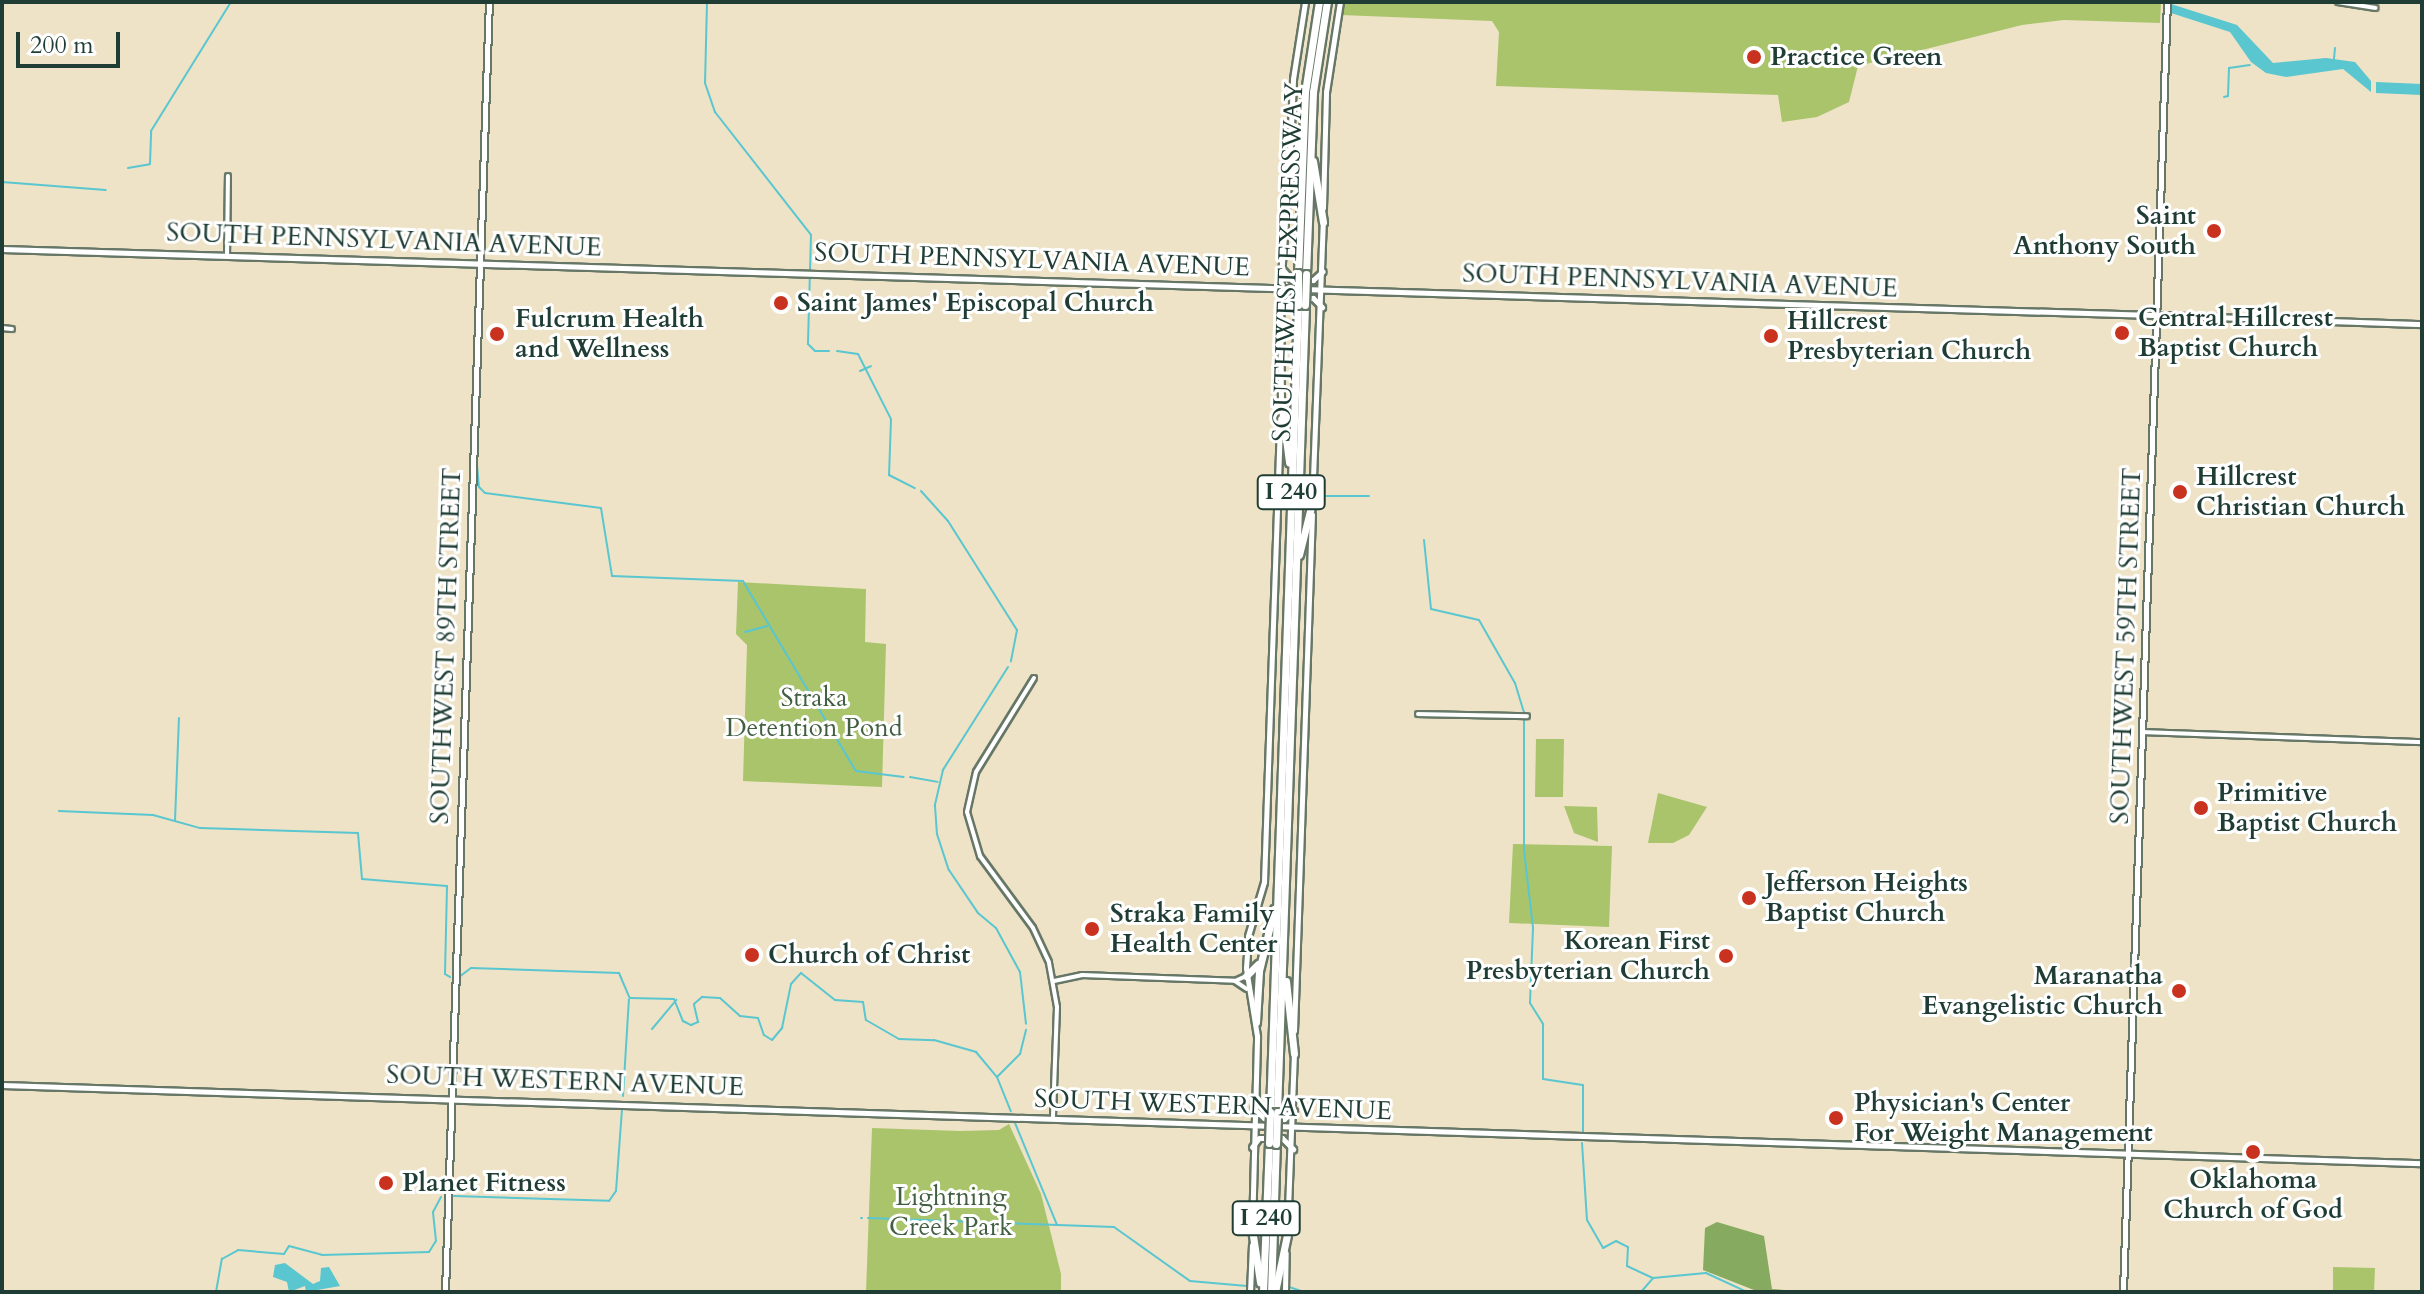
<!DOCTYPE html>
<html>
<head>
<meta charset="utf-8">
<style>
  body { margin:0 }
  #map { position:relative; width:2424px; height:1294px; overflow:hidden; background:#eee3c6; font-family:Cardo,serif }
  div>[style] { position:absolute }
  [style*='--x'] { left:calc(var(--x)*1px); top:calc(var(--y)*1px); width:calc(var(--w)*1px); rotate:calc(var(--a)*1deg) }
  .green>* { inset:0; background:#a9c46b }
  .forest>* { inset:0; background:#86aa5f }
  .water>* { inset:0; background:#59c6d0 }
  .stream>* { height:2px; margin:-1px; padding:0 1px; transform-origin:1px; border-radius:1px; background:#59c6d0 }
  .roads { filter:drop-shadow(2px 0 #677767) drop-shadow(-2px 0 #677767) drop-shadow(0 2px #677767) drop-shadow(0 -2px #677767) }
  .tertiary>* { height:4px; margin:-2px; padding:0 2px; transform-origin:2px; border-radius:2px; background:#fff }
  .secondary>* { height:5px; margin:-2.5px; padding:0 2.5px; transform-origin:2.5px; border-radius:2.5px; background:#fff }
  .motorway>* { height:7px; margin:-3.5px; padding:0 3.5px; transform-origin:3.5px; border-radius:3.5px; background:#fff }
  .bridges { filter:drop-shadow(2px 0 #677767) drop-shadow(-2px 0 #677767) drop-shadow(0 2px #677767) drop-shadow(0 -2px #677767) }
  .motorway-bridge>* { height:7px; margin:-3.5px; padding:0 3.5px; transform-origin:3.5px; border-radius:3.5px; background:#fff }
  .dots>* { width:22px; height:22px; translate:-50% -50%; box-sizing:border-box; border:4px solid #fff; border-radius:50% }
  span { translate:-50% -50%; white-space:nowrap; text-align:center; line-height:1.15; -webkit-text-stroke:6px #fff; paint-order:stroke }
  .shield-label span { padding:2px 6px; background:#fff; border:2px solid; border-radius:6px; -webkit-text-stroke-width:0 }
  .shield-label { font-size:24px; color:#1f3d34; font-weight:700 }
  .poi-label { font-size:26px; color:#1f3d34; font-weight:700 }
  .left { translate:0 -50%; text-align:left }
  .right { translate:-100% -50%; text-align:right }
  .street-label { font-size:26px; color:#1f3d34 }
  .park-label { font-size:26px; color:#425f42 }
  .frame { position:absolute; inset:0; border:4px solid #1f3d34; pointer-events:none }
  .scale { position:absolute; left:16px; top:32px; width:104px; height:36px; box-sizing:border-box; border:4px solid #1f3d34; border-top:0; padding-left:10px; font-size:24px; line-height:28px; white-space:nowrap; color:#1f3d34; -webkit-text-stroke:6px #fff; paint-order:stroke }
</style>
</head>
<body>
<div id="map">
  <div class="green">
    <i style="clip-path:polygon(1344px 2px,2161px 2px,2160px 23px,2064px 20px,2022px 25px,1858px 66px,1849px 102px,1817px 117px,1782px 122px,1778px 95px,1496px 86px,1499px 32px,1492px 21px,1341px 15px)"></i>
    <i style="clip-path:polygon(738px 582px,866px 589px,865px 642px,886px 644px,882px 787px,743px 781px,747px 645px,736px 634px)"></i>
    <i style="clip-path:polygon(1536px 739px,1564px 739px,1563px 797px,1535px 797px)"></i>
    <i style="clip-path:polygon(1658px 793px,1707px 807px,1689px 835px,1673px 843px,1648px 843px)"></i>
    <i style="clip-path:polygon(1564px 806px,1597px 807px,1598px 842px,1574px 833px)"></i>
    <i style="clip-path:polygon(1513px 844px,1612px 846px,1609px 927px,1509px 923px)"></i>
    <i style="clip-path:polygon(1009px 1124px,1041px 1194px,1061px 1274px,1061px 1292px,866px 1292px,872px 1128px,960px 1131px,999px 1130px)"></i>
    <i style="clip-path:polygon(2333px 1267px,2375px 1268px,2374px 1292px,2333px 1292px)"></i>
  </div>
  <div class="forest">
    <i style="clip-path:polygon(1717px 1222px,1764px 1236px,1772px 1289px,1814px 1292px,1759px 1292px,1703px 1270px,1705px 1228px)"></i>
  </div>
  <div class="water">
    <i style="clip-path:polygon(2171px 4px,2237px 25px,2273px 63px,2326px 58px,2355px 62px,2371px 81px,2371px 92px,2343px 69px,2286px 77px,2266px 73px,2251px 62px,2230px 32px,2171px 13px)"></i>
    <i style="clip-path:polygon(2376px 82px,2422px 84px,2422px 95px,2376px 93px)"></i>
    <i style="clip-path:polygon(285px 1263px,313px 1284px,320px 1281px,321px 1268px,329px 1267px,340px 1286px,306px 1292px,305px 1286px,289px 1292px,287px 1282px,273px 1277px,275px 1265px)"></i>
  </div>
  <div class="stream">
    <i style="--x:707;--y:2;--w:81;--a:91.4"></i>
    <i style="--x:705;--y:83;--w:31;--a:71"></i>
    <i style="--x:715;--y:112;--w:156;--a:52"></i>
    <i style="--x:811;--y:235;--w:109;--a:91.6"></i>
    <i style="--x:808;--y:344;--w:10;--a:45"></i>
    <i style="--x:815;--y:351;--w:14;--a:0"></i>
    <i style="--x:2158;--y:2;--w:2;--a:27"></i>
    <i style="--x:2334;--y:59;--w:11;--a:-85"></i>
    <i style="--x:2224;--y:97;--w:4;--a:-14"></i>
    <i style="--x:2228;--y:96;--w:28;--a:-88"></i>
    <i style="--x:2229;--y:68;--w:21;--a:-8"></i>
    <i style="--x:128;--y:168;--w:22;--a:-10"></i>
    <i style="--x:150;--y:164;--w:33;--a:-88"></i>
    <i style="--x:151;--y:131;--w:152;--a:-58.2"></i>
    <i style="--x:2;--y:182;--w:104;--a:4.4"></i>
    <i style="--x:837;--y:351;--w:21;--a:8"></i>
    <i style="--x:858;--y:354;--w:73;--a:63.1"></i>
    <i style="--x:891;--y:419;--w:56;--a:92"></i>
    <i style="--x:889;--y:475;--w:29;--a:27"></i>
    <i style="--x:860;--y:371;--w:12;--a:-24"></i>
    <i style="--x:477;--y:465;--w:22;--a:85"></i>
    <i style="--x:479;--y:487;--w:8;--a:45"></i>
    <i style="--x:485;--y:493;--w:117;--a:7.4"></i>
    <i style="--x:601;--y:508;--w:69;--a:80.8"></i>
    <i style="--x:612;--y:576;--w:131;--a:2.2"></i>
    <i style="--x:743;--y:581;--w:221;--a:59.3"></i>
    <i style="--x:856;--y:771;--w:48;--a:7.1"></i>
    <i style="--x:921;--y:491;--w:40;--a:48"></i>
    <i style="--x:948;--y:521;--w:129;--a:57.7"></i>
    <i style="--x:1017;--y:630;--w:32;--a:101"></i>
    <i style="--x:1316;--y:496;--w:53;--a:0"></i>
    <i style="--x:1424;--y:540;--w:69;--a:84.2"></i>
    <i style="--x:1431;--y:609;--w:49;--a:12.9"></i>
    <i style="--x:1479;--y:620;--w:73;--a:60.3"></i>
    <i style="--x:1515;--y:683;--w:30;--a:73"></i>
    <i style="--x:1524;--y:712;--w:138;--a:90"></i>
    <i style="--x:1524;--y:850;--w:79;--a:83.4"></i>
    <i style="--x:1533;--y:928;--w:75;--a:92.3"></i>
    <i style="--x:1530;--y:1003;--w:25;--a:58"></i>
    <i style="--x:1543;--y:1024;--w:55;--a:90"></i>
    <i style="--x:1543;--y:1079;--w:40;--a:8.5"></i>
    <i style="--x:1583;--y:1085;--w:48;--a:90"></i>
    <i style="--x:745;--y:632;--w:23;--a:-15"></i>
    <i style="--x:1008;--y:667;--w:122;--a:122.3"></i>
    <i style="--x:943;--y:770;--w:37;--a:103"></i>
    <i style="--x:935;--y:806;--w:28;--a:86"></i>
    <i style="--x:937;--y:834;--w:38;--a:72"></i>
    <i style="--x:949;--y:870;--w:52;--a:56"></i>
    <i style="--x:978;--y:913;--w:23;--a:40"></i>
    <i style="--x:996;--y:928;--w:50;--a:61.4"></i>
    <i style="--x:1020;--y:972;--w:52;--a:83.4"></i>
    <i style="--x:746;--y:723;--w:83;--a:2.1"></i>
    <i style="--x:910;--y:777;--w:28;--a:10"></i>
    <i style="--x:59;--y:811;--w:94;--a:2.4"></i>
    <i style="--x:153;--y:815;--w:49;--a:15.5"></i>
    <i style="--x:200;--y:828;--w:158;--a:1.8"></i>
    <i style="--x:358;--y:833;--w:46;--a:85"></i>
    <i style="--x:362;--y:879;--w:85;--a:4.7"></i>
    <i style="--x:447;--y:886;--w:88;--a:91.3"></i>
    <i style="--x:445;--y:974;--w:6;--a:31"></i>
    <i style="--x:175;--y:821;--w:103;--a:-87.8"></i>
    <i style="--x:459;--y:977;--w:15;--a:-37"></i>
    <i style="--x:471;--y:968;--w:148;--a:1.9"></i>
    <i style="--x:619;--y:973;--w:26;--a:67"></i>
    <i style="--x:630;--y:998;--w:44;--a:1.3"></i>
    <i style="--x:674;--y:999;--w:24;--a:68"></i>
    <i style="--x:683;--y:1021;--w:9;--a:27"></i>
    <i style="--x:691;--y:1025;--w:8;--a:-23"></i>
    <i style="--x:698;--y:1022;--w:18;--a:-103"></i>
    <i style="--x:694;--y:1004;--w:11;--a:-41"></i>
    <i style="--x:702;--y:997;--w:18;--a:3"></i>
    <i style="--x:720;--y:998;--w:27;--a:42"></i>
    <i style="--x:740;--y:1016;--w:18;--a:6"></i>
    <i style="--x:758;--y:1018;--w:18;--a:71"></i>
    <i style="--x:764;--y:1035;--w:9;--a:32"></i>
    <i style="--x:772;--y:1040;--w:16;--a:-50"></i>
    <i style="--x:782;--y:1028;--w:45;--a:-78.4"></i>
    <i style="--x:791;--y:984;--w:15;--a:-48"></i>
    <i style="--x:801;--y:973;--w:43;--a:38.5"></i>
    <i style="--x:835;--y:1000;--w:28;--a:4"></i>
    <i style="--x:863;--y:1002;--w:18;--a:81"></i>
    <i style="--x:866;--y:1020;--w:38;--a:30"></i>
    <i style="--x:899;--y:1039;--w:35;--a:2"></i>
    <i style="--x:934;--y:1040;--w:44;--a:15.9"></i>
    <i style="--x:976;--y:1052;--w:33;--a:50"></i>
    <i style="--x:997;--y:1077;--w:37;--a:68"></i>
    <i style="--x:652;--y:1029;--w:38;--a:-50"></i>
    <i style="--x:997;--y:1077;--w:33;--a:-45"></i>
    <i style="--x:1020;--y:1054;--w:25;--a:-76"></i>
    <i style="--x:623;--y:1096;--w:97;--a:-86.5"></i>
    <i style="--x:1015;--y:1123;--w:110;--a:67.6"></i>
    <i style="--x:1582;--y:1143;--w:77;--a:86.3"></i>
    <i style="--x:1587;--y:1220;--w:32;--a:60"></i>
    <i style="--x:1603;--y:1248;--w:15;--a:-28"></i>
    <i style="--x:1616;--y:1241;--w:13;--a:27"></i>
    <i style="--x:1628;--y:1247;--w:19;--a:93"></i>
    <i style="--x:1627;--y:1266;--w:29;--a:25"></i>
    <i style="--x:454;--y:1196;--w:155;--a:1.8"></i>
    <i style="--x:609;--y:1201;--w:12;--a:-55"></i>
    <i style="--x:616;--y:1191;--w:82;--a:-85.8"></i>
    <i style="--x:861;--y:1218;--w:1;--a:0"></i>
    <i style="--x:868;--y:1218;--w:246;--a:2.1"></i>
    <i style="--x:1114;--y:1227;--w:93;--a:35.4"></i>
    <i style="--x:1190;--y:1281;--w:57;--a:5"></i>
    <i style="--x:1289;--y:1287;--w:16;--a:18"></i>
    <i style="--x:216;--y:1292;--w:34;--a:-80"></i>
    <i style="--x:222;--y:1259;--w:18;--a:-29"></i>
    <i style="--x:238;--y:1250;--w:46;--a:5"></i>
    <i style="--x:284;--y:1254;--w:9;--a:-58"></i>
    <i style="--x:289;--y:1246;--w:34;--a:15"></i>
    <i style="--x:322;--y:1255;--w:107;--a:-1.6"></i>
    <i style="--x:429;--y:1252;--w:13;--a:-58"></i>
    <i style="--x:436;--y:1241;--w:29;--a:-96"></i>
    <i style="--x:433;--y:1212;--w:17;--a:-62"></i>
    <i style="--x:1641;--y:1292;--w:18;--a:-49"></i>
    <i style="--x:1653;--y:1278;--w:53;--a:-5.4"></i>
    <i style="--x:1706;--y:1273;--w:45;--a:24.9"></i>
  </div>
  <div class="roads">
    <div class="tertiary">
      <i style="--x:2338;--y:2;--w:38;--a:9"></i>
      <i style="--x:227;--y:255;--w:79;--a:-89.3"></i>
      <i style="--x:2;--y:328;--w:10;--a:6"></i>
      <i style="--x:1034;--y:678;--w:110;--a:121.7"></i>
      <i style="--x:976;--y:772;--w:41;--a:102.7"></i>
      <i style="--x:967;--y:812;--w:46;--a:73.5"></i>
      <i style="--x:980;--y:856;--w:89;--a:53.6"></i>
      <i style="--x:1033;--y:928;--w:38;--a:65"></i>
      <i style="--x:1049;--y:963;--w:45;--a:79.7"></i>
      <i style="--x:1057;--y:1007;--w:111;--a:92.1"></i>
      <i style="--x:1418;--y:714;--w:109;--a:1.1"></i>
      <i style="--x:2143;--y:732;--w:279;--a:2.1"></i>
      <i style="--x:1054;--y:981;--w:29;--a:-12"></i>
      <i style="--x:1082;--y:975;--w:153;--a:2.2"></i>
      <i style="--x:1235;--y:981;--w:12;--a:-24"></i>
      <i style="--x:1235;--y:981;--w:14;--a:34"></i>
    </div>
    <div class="secondary">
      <i style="--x:1289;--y:172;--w:93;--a:-87.5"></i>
      <i style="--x:1293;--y:79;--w:78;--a:-81.1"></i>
      <i style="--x:1323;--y:208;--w:116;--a:-88.5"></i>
      <i style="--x:1326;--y:92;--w:91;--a:-81.2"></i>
      <i style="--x:2;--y:249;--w:2218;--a:1.76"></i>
      <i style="--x:1282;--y:269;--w:15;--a:48"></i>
      <i style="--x:1292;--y:280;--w:21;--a:0"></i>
      <i style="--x:1313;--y:280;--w:13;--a:-42"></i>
      <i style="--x:1282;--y:304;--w:11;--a:-34"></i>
      <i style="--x:1291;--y:298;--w:22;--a:0"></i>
      <i style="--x:1313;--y:298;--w:13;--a:45"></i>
      <i style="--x:2158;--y:315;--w:264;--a:2"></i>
      <i style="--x:1281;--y:404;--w:115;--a:-90.5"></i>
      <i style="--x:1280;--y:289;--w:107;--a:-85.7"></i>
      <i style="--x:1312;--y:504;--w:282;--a:-87.8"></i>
      <i style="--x:1294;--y:1031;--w:517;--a:-88.01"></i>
      <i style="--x:2;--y:1085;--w:2421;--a:1.85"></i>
      <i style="--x:1253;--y:1108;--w:15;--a:42"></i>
      <i style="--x:1264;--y:1118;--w:20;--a:3"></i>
      <i style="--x:1284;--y:1119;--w:13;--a:-39"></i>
      <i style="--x:1252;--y:1147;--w:11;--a:-52"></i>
      <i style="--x:1259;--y:1138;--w:23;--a:0"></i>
      <i style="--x:1282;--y:1138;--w:16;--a:45"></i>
      <i style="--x:1252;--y:1231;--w:195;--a:-88.5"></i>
      <i style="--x:1257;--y:1036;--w:69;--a:-99.2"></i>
      <i style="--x:1246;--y:968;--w:32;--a:-86"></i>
      <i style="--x:1248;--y:936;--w:56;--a:-73.5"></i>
      <i style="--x:1264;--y:882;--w:464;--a:-88"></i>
      <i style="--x:1287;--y:1235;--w:182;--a:-87.8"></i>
      <i style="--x:445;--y:1292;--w:1291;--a:-88.05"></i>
      <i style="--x:1250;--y:1292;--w:47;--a:-87.6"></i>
      <i style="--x:1285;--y:1292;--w:39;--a:-89"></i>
      <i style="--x:2123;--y:1292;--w:1291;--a:-88.05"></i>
    </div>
    <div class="motorway">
      <i style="--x:1313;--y:161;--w:62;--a:80.7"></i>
      <i style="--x:1288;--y:183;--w:51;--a:-75.1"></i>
      <i style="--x:1298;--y:273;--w:181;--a:-87.8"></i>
      <i style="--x:1305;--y:92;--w:91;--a:-81.2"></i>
      <i style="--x:1306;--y:274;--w:182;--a:-87.8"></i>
      <i style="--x:1313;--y:92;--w:91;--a:-81.2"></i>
      <i style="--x:1281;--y:401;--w:62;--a:82.5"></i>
      <i style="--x:1299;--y:555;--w:54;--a:-76"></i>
      <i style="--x:1246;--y:976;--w:17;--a:-45"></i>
      <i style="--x:1286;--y:981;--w:73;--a:83.7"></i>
      <i style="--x:1256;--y:1022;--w:51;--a:-86.6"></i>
      <i style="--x:1259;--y:971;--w:64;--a:-76.4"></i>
      <i style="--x:1270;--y:1112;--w:807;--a:-88.01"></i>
      <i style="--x:1277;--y:1112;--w:807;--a:-88.01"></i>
      <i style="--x:1252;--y:1229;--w:54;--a:81.4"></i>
      <i style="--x:1263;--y:1292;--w:149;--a:-87.7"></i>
      <i style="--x:1271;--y:1292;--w:148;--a:-88.1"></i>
      <i style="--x:1275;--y:1292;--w:58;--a:-78.1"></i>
    </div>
  </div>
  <div class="bridges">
    <div class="motorway-bridge">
      <i style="--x:1298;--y:305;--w:32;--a:-90"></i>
      <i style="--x:1305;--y:305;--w:31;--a:-88"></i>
      <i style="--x:1269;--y:1143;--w:31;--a:-88"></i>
      <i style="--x:1276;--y:1144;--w:32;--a:-88"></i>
    </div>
  </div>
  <div class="dots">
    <i style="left:1754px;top:57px;background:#c8321e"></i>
    <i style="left:2214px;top:231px;background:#c8321e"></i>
    <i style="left:781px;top:303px;background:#c8321e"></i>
    <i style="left:2122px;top:333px;background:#c8321e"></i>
    <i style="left:497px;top:334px;background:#c8321e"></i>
    <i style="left:1771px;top:336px;background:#c8321e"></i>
    <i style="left:2180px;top:492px;background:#c8321e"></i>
    <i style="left:2201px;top:808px;background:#c8321e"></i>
    <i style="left:1749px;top:898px;background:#c8321e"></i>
    <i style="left:1092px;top:929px;background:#c8321e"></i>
    <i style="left:752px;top:955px;background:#c8321e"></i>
    <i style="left:1726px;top:956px;background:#c8321e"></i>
    <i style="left:2179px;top:991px;background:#c8321e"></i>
    <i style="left:1836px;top:1118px;background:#c8321e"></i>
    <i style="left:2253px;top:1152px;background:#c8321e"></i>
    <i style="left:386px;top:1183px;background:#c8321e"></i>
  </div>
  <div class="shield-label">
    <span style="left:1291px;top:492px">I 240</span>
    <span style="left:1266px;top:1218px">I 240</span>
  </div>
  <div class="poi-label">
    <span class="left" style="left:1770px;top:57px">Practice Green</span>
    <span class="right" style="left:2196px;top:231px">Saint<br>Anthony South</span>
    <span class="left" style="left:797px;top:303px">Saint James' Episcopal Church</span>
    <span class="left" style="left:2138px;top:333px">Central Hillcrest<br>Baptist Church</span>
    <span class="left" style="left:515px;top:334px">Fulcrum Health<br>and Wellness</span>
    <span class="left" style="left:1787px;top:336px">Hillcrest<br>Presbyterian Church</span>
    <span class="left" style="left:2196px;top:492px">Hillcrest<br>Christian Church</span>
    <span class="left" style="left:2217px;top:808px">Primitive<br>Baptist Church</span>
    <span class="left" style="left:1765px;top:898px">Jefferson Heights<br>Baptist Church</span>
    <span class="left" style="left:1110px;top:929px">Straka Family<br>Health Center</span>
    <span class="right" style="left:1710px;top:956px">Korean First<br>Presbyterian Church</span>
    <span class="left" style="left:768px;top:955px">Church of Christ</span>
    <span class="right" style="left:2163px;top:991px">Maranatha<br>Evangelistic Church</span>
    <span class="left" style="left:1854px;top:1118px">Physician's Center<br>For Weight Management</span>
    <span style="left:2253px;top:1195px">Oklahoma<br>Church of God</span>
    <span class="left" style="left:402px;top:1183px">Planet Fitness</span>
  </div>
  <div class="street-label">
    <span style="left:384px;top:240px;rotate:2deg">SOUTH PENNSYLVANIA AVENUE</span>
    <span style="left:1032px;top:260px;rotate:2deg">SOUTH PENNSYLVANIA AVENUE</span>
    <span style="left:1288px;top:262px;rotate:-88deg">SOUTHWEST EXPRESSWAY</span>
    <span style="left:1680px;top:281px;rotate:2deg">SOUTH PENNSYLVANIA AVENUE</span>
    <span style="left:446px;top:646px;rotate:-88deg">SOUTHWEST 89TH STREET</span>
    <span style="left:2126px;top:646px;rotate:-88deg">SOUTHWEST 59TH STREET</span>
    <span style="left:565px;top:1081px;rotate:2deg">SOUTH WESTERN AVENUE</span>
    <span style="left:1213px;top:1105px;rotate:2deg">SOUTH WESTERN AVENUE</span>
  </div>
  <div class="park-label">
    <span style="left:814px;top:713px">Straka<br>Detention Pond</span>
    <span style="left:951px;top:1212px">Lightning<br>Creek Park</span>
  </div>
  <div class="frame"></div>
  <div class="scale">200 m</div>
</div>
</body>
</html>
